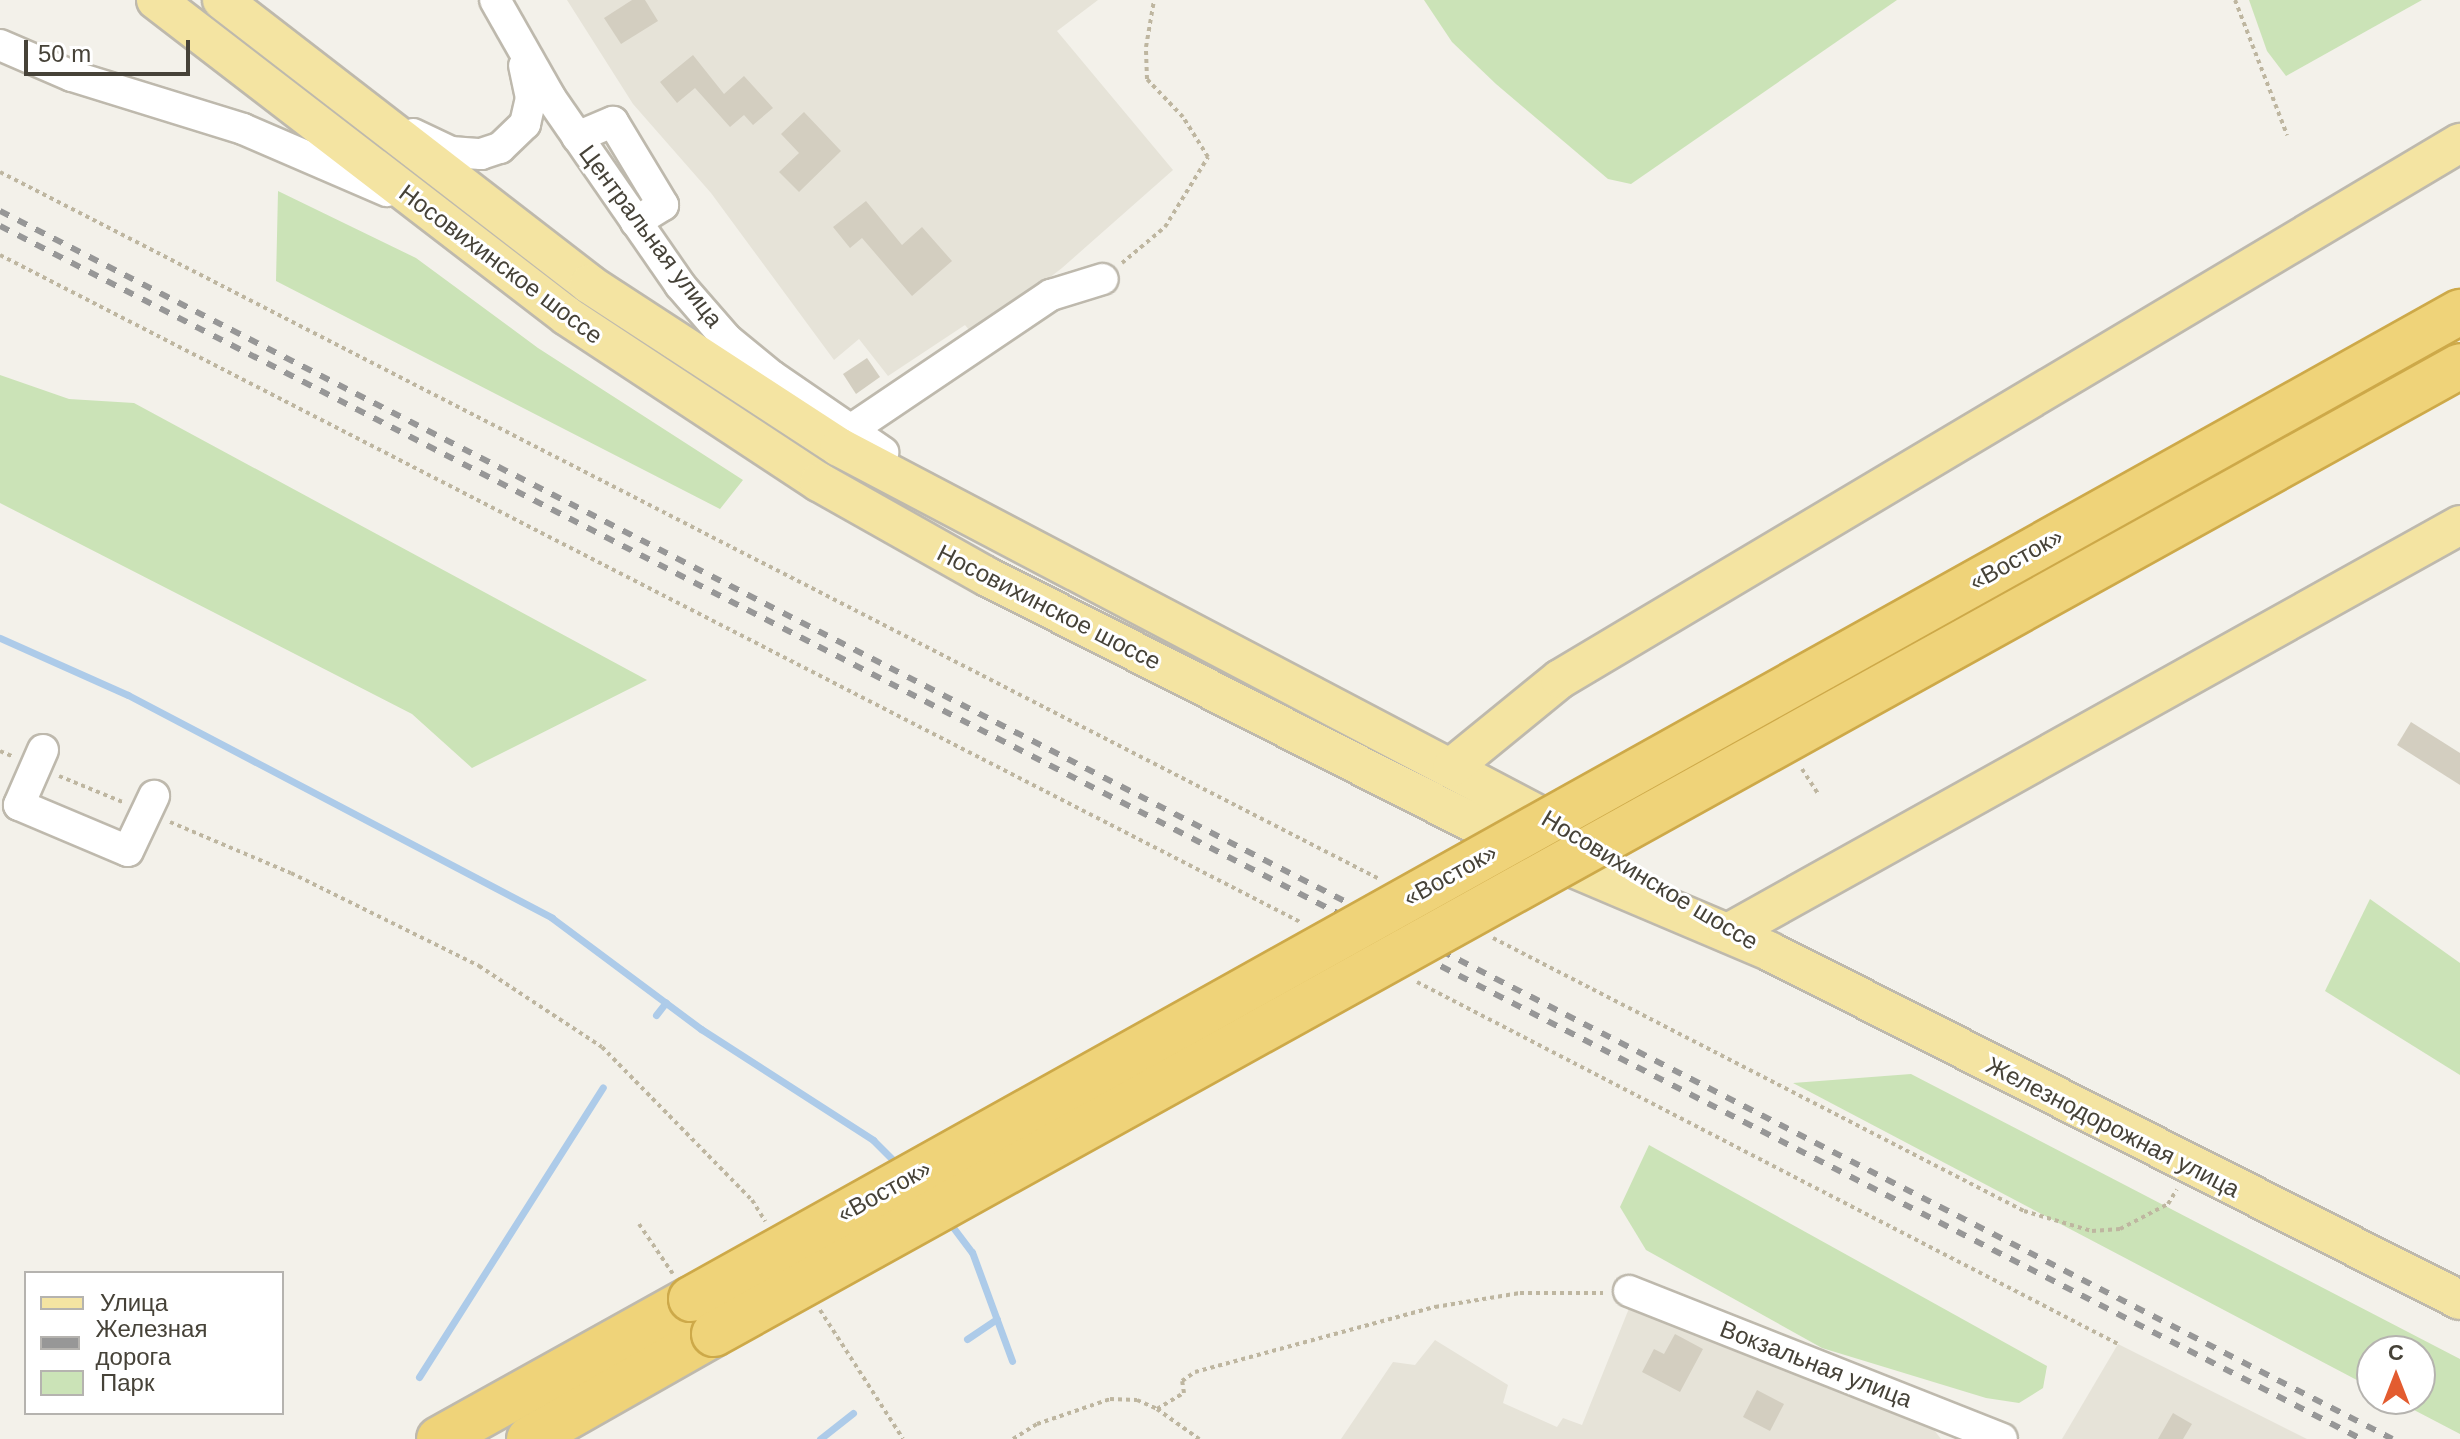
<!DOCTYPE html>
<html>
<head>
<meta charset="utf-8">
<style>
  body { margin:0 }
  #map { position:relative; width:2460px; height:1439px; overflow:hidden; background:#f3f1ea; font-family:Arial,sans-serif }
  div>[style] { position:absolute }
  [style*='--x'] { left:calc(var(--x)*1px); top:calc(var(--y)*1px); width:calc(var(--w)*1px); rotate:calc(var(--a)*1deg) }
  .residential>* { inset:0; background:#e6e3d8 }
  .green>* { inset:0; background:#cbe3b7 }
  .stream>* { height:7px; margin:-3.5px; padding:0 3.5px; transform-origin:3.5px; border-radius:3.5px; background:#adcbe9 }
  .building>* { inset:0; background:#d3cec0 }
  .path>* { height:4px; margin-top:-2px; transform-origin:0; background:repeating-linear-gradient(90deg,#beb6a0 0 4px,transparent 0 8px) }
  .roads { filter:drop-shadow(2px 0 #beb9ad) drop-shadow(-2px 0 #beb9ad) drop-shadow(0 2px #beb9ad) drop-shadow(0 -2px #beb9ad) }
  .minor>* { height:30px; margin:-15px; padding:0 15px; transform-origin:15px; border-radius:15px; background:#fff }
  .major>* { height:38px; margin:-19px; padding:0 19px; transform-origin:19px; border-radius:19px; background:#f4e4a2 }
  .highway>* { height:44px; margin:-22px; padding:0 22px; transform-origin:22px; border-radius:22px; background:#efd379 }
  .rail>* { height:6px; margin-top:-3px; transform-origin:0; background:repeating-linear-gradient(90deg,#979797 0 10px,transparent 0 20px) }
  .bridges { filter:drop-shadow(2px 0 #cda949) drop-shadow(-2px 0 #cda949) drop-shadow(0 2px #cda949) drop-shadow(0 -2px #cda949) }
  .highway-bridge>* { height:44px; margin:-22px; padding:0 22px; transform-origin:22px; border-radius:22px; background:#efd379 }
  span { translate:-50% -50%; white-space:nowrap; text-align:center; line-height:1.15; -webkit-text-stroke:6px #fff; paint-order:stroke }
  .street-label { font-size:24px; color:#464238 }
  .legend { position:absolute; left:24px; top:1271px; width:260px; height:144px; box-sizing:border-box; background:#fff; border:2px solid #b5b3af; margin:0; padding:10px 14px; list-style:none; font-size:24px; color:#464238 }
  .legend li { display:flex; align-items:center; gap:16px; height:40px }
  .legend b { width:40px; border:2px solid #b5b3af }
  .north { position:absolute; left:2356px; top:1335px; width:80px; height:80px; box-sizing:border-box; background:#fff; border:2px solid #b5b3af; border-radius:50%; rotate:0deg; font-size:22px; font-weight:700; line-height:32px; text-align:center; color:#464238 }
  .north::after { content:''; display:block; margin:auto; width:28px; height:36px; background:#e35c30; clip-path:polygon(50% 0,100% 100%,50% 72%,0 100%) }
  .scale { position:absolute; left:24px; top:40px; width:166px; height:36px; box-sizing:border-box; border:4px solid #464238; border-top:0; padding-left:10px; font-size:24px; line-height:28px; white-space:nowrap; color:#464238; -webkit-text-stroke:6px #fff; paint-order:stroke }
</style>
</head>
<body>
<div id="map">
  <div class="residential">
    <i style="clip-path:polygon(567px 0,1098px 0,1057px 31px,1173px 170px,1062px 268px,974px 336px,965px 325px,888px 376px,859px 339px,834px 360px,711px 193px,633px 104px)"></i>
    <i style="clip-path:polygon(1634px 1296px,1931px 1426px,1941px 1439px,1341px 1439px,1393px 1362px,1415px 1365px,1435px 1340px,1508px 1385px,1503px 1403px,1557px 1427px,1563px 1418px,1582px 1425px)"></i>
    <i style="clip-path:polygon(2118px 1344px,2307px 1439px,2062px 1439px)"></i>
  </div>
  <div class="green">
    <i style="clip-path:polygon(1424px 0,1897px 0,1631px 184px,1608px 179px,1496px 84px,1452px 42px)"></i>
    <i style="clip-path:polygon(2249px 0,2422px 0,2286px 76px,2267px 51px)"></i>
    <i style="clip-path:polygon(278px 191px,416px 258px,538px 348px,743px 480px,720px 509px,276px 281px)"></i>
    <i style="clip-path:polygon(0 375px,69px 399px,134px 403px,647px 680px,472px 768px,412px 714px,0 503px)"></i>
    <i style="clip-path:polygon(2370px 899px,2460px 963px,2460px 1075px,2325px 991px)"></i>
    <i style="clip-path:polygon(1911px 1074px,2460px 1359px,2460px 1434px,2393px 1399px,2420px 1399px,2420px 1351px,2372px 1351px,2372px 1388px,1793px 1083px)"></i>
    <i style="clip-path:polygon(1649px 1145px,2047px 1366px,2043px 1388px,2019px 1403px,1986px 1398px,1822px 1348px,1646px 1250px,1620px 1207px)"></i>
  </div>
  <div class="stream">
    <i style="--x:0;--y:638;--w:140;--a:24"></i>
    <i style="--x:128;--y:695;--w:479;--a:27.7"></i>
    <i style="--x:552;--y:918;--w:186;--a:36.7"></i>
    <i style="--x:701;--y:1029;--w:205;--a:32.8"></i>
    <i style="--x:873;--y:1140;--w:35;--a:45"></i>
    <i style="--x:656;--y:1015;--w:16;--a:-52"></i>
    <i style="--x:949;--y:1222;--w:38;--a:53"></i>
    <i style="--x:972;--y:1252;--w:116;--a:69.8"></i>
    <i style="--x:967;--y:1339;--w:36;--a:-34"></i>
    <i style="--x:419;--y:1377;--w:343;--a:-57.6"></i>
    <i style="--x:820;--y:1439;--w:42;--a:-38.2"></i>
  </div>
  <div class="building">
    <i style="clip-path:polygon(632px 0,645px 0,658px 21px,621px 44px,604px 18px)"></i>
    <i style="clip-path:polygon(693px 55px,724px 94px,744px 76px,773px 108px,753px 125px,744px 115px,730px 127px,695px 88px,677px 103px,660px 82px)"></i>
    <i style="clip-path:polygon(804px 112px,841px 151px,799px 192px,779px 172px,799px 153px,781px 134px)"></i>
    <i style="clip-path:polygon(866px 201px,902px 245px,922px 227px,952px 261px,912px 296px,862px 238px,850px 248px,833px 227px)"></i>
    <i style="clip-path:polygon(867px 358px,880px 377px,856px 394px,843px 374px)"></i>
    <i style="clip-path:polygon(2411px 722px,2460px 753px,2460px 785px,2397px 745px)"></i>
    <i style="clip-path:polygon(1675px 1334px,1703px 1349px,1680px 1392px,1642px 1372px,1654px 1349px,1664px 1354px)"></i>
    <i style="clip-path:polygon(1757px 1390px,1784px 1404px,1770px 1431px,1743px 1417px)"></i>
    <i style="clip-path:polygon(2173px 1413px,2192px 1424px,2183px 1439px,2158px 1439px)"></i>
  </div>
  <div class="path">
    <i style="--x:2235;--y:0;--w:145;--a:68.9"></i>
    <i style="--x:0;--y:172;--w:1550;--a:27.14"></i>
    <i style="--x:0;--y:255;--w:1463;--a:27.16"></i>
    <i style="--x:1122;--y:263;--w:56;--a:-39.9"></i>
    <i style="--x:1165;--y:227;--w:82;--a:-58.4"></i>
    <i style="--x:1208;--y:157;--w:47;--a:-122"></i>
    <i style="--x:1183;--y:117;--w:52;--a:-133.5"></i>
    <i style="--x:1147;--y:79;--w:32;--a:-92"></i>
    <i style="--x:1146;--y:47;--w:48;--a:-80.3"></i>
    <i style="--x:0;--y:751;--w:15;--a:23"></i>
    <i style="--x:1802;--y:769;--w:30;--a:57"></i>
    <i style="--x:59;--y:776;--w:71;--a:22.2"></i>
    <i style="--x:170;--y:822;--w:131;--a:22.9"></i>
    <i style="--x:291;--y:873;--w:210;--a:26.3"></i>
    <i style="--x:479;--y:966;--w:147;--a:33.4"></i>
    <i style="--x:602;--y:1047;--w:214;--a:45.6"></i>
    <i style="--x:752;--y:1200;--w:25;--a:58"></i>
    <i style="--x:1493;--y:938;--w:597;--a:27.21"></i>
    <i style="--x:2024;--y:1211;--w:71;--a:16.4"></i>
    <i style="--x:2092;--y:1231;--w:28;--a:-4"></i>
    <i style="--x:2120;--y:1229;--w:54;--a:-27.5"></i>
    <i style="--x:2168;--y:1204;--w:17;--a:-59"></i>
    <i style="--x:1417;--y:982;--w:789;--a:27.31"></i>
    <i style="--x:639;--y:1224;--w:60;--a:55.8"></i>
    <i style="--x:820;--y:1310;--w:153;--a:57.2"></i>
    <i style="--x:1157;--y:1409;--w:52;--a:35.5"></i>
    <i style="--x:1013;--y:1439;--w:28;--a:-32"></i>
    <i style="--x:1037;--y:1424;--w:77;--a:-18.9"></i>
    <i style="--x:1110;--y:1399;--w:27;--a:2"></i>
    <i style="--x:1137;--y:1400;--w:22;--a:24"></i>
    <i style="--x:1157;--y:1409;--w:31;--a:-31"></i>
    <i style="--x:1184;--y:1393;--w:12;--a:-99"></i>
    <i style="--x:1182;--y:1381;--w:16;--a:-35"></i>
    <i style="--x:1195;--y:1372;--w:249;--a:-15.2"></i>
    <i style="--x:1435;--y:1307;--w:86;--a:-9.4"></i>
    <i style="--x:1520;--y:1293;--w:83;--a:0"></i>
  </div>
  <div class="roads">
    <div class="minor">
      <i style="--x:495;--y:0;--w:112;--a:60.4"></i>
      <i style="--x:550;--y:97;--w:229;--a:55.3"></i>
      <i style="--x:680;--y:285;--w:72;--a:49"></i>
      <i style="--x:727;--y:339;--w:58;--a:39.4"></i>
      <i style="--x:772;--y:376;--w:135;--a:34.4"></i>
      <i style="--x:0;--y:45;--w:78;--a:23.3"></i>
      <i style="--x:72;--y:76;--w:179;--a:17.2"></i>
      <i style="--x:243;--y:129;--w:157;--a:23.3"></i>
      <i style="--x:413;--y:134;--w:42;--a:25.3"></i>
      <i style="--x:451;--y:152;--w:30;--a:4"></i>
      <i style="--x:481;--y:154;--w:20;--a:-18"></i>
      <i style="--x:500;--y:148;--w:35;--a:-44"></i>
      <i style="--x:525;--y:124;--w:27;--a:-77"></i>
      <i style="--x:531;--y:98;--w:33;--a:-102"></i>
      <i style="--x:577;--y:137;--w:39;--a:-23"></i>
      <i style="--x:613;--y:122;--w:97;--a:58.9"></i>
      <i style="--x:663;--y:205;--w:32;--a:148"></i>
      <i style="--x:849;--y:431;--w:244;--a:-34"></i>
      <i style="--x:1051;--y:295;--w:54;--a:-17.1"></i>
      <i style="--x:43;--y:750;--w:60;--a:113.6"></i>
      <i style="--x:19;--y:805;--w:118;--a:22.9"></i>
      <i style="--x:128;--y:851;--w:61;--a:-64.7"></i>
      <i style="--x:1629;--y:1291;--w:401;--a:21.6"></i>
    </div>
    <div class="major">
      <i style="--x:156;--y:0;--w:518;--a:37.56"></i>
      <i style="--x:567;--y:316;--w:302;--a:33.4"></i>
      <i style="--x:819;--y:482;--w:192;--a:29.4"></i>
      <i style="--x:986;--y:576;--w:582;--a:26.87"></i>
      <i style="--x:1505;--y:839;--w:287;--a:23"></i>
      <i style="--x:1769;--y:951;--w:774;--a:26.8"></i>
      <i style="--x:222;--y:0;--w:464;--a:37.7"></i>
      <i style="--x:589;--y:284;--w:298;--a:33.1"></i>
      <i style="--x:839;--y:447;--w:827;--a:27.74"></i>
      <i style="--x:1452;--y:767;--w:139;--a:-39.2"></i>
      <i style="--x:1560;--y:679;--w:1048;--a:-30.78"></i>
      <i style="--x:1728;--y:933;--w:838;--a:-29.13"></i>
    </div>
    <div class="highway">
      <i style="--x:439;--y:1439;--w:288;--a:-29.1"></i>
      <i style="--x:529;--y:1439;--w:213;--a:-29.6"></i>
    </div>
  </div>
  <div class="rail">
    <i style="--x:0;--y:211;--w:2689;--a:27.17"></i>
    <i style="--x:0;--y:226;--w:2654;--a:27.19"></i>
  </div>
  <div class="bridges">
    <div class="highway-bridge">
      <i style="--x:691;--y:1299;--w:2026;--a:-29.16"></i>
      <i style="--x:714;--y:1334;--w:1996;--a:-29"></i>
    </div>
  </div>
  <div class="street-label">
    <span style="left:651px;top:236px;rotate:53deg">Центральная улица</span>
    <span style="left:501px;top:264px;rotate:37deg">Носовихинское шоссе</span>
    <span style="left:2016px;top:559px;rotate:-29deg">«Восток»</span>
    <span style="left:1049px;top:607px;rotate:27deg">Носовихинское шоссе</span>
    <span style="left:1450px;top:875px;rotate:-29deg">«Восток»</span>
    <span style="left:1650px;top:880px;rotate:31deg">Носовихинское шоссе</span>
    <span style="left:2113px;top:1127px;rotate:27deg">Железнодорожная улица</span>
    <span style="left:884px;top:1191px;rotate:-29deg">«Восток»</span>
    <span style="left:1816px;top:1364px;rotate:21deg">Вокзальная улица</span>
  </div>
  <ul class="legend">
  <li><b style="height:10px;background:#f4e4a2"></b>Улица</li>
  <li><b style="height:10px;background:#979797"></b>Железная дорога</li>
  <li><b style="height:22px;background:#cbe3b7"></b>Парк</li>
  </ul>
  <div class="north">С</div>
  <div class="scale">50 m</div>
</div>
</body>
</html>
